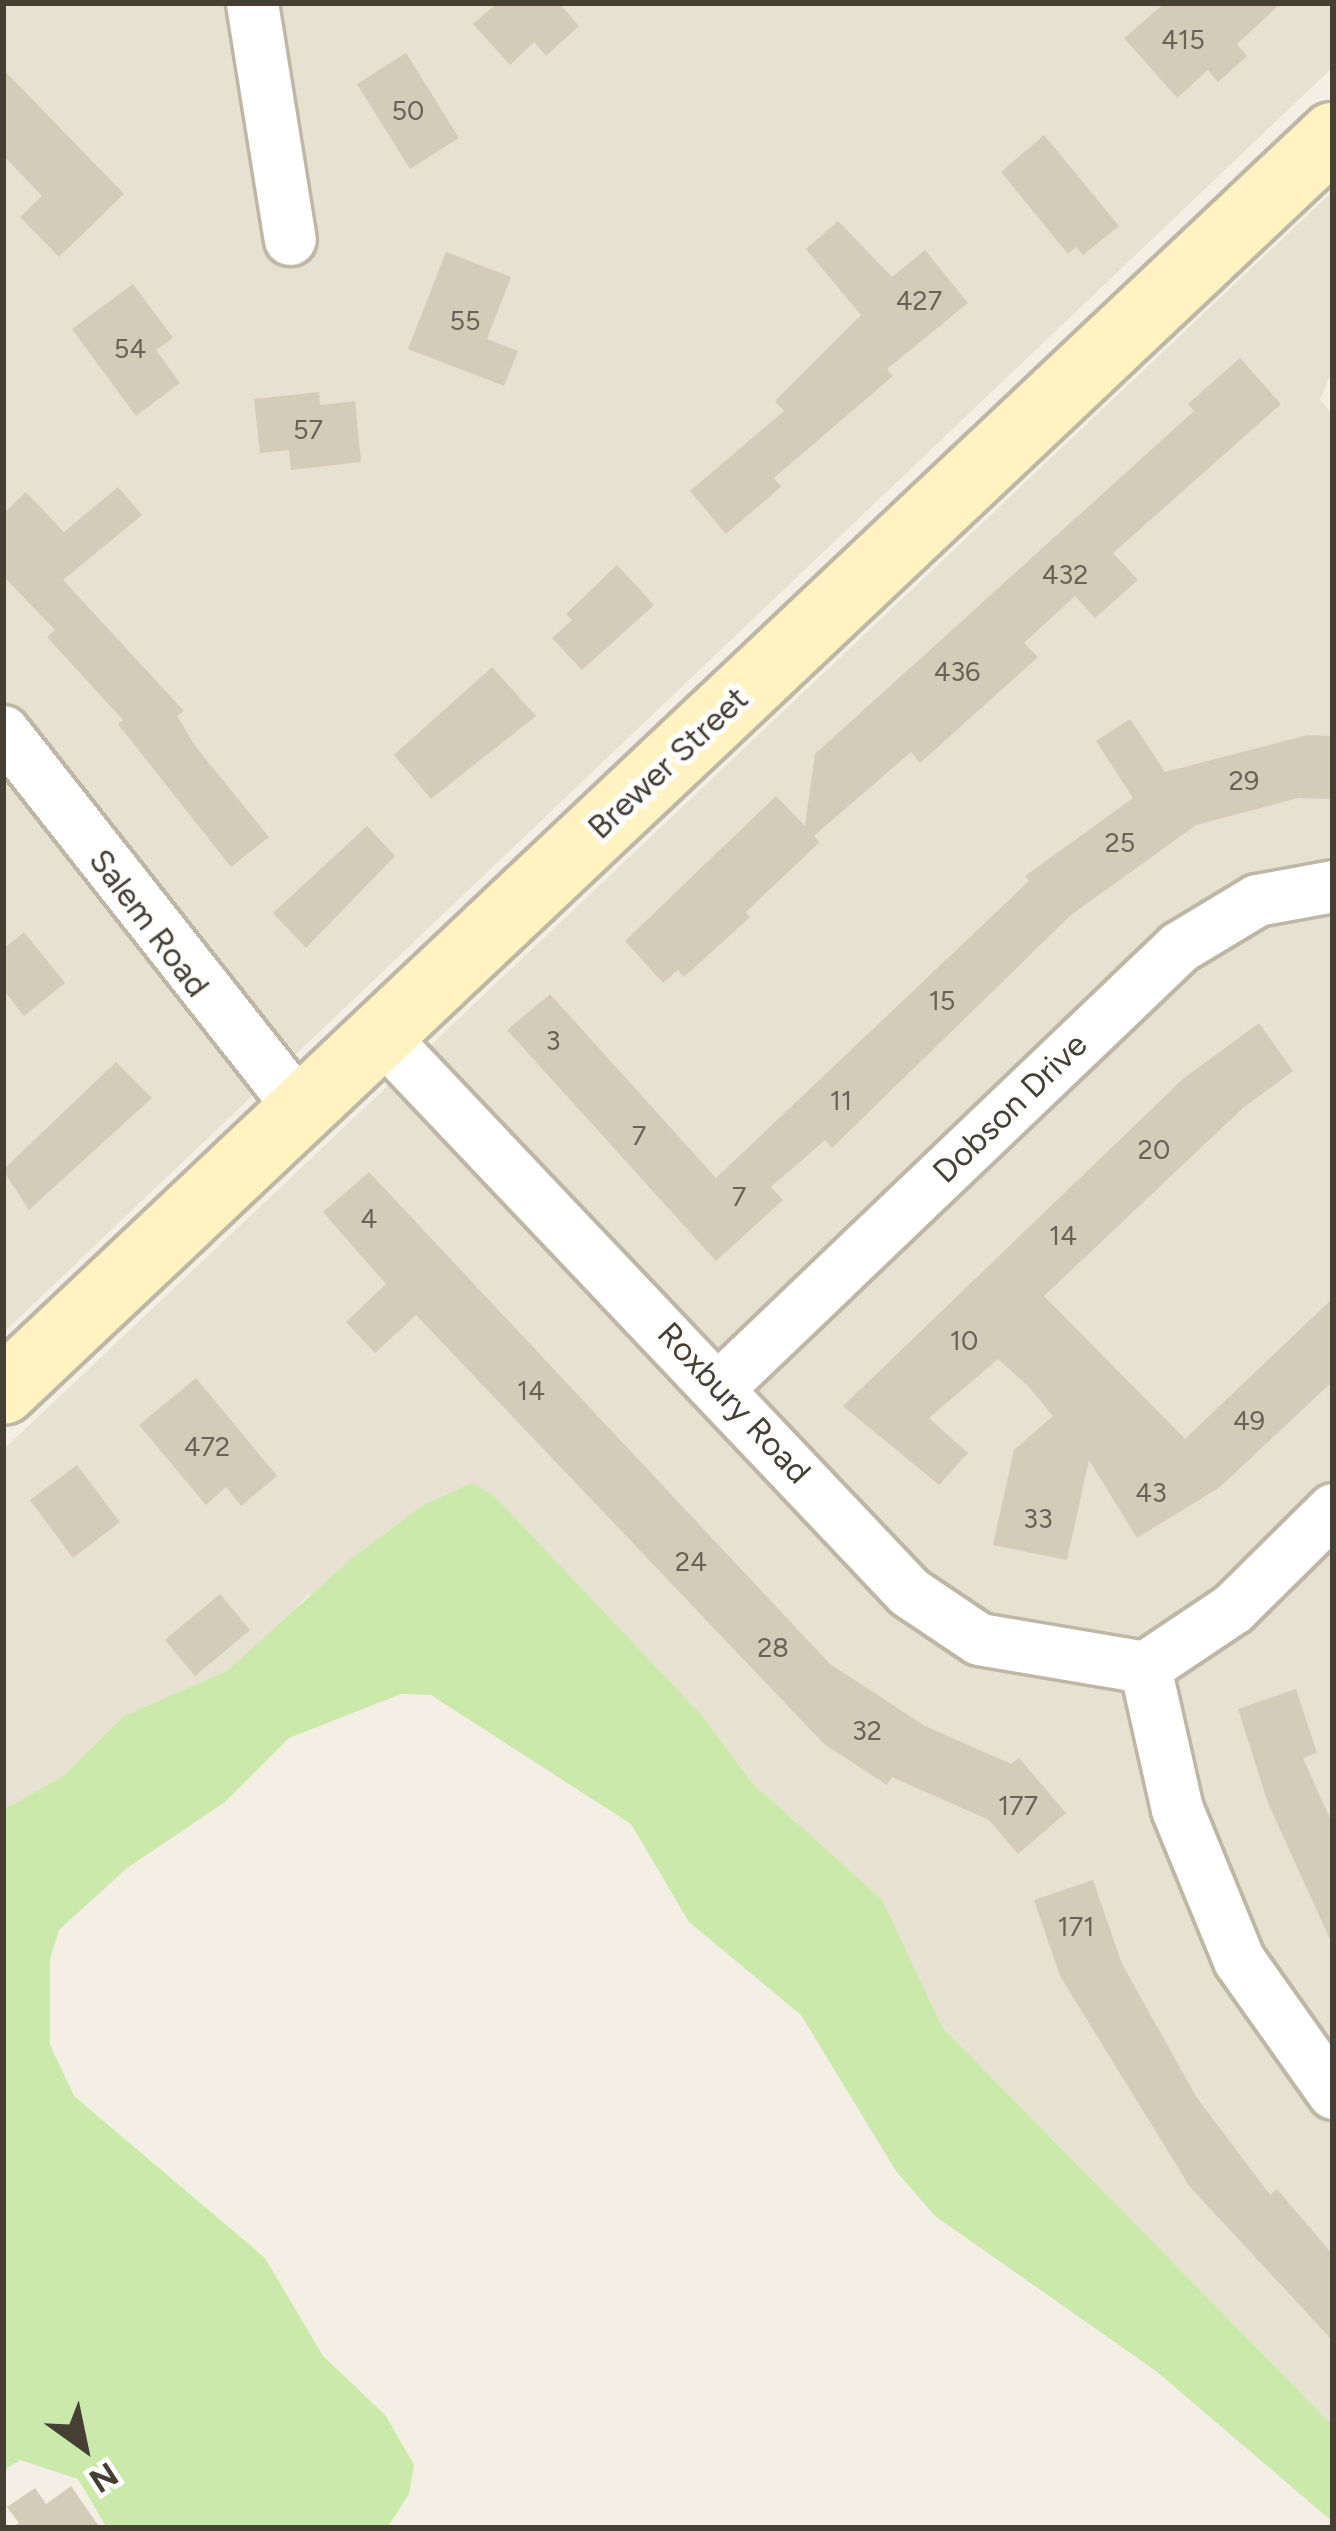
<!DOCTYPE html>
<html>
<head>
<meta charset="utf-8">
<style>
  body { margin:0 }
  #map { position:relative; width:1336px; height:2531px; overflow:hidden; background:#f3efe4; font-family:Figtree,sans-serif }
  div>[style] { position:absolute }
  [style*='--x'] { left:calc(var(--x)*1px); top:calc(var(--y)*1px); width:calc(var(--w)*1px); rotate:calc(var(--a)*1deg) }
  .residential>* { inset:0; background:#e7e1d2 }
  .green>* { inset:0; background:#cae9aa }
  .building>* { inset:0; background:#d5cbb9 }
  .roads { filter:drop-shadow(3px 0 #bfb7a6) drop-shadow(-3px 0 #bfb7a6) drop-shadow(0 3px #bfb7a6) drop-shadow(0 -3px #bfb7a6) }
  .minor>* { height:51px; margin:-25.5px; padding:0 25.5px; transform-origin:25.5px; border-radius:25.5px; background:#fff }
  .secondary>* { height:66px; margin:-33px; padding:0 33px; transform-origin:33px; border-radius:33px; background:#fff3c2 }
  span { translate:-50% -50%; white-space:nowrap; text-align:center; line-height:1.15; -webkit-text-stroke:10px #fff; paint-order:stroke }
  .number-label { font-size:27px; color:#696255 }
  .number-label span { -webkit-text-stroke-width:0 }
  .street-label { font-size:33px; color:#453f34 }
  .frame { position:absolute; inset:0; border:6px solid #453f34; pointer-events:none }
  .north { position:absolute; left:24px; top:2387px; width:120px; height:120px; -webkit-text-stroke:9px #fff; paint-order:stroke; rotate:147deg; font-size:33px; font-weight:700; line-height:48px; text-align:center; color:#453f34 }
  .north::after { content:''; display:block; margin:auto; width:42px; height:54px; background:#453f34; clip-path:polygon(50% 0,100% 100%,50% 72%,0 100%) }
</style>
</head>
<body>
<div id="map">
  <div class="residential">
    <i style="clip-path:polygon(3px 3px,1333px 3px,1333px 67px,3px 1333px)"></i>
    <i style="clip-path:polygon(1333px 191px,1333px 367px,1320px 400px,1333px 414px,1333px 2426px,942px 2027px,881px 1900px,753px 1784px,703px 1717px,308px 1594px,272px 1637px,227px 1671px,124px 1716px,62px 1777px,3px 1810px,3px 1450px)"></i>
  </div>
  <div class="green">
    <i style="clip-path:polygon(472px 1483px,495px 1497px,703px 1717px,753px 1784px,882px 1900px,942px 2027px,1333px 2426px,1333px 2522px,1156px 2371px,935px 2216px,896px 2171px,801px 2015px,689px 1922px,631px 1824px,431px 1695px,401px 1694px,289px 1738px,225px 1802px,127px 1868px,59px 1930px,50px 1959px,50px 2045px,74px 2096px,265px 2258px,323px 2356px,386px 2416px,414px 2465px,409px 2494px,387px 2528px,107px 2528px,78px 2479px,20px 2460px,3px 2471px,3px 1810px,62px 1777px,124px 1716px,227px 1671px,351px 1559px,422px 1506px)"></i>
  </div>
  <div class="building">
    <i style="clip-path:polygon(497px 3px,559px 3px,579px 26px,546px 56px,534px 42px,510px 65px,473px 24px)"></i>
    <i style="clip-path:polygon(1165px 3px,1281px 3px,1237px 44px,1247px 56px,1218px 82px,1208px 70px,1177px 98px,1124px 38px)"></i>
    <i style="clip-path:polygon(406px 53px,459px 138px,410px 169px,357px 84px)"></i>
    <i style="clip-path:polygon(3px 69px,124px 194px,59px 257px,20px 217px,42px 196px,3px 155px)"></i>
    <i style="clip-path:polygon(1044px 135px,1119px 226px,1083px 255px,1076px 247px,1068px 254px,1001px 172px)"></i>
    <i style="clip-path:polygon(838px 221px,892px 277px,925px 250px,968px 303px,887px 369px,893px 376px,774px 478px,781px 487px,726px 534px,690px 491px,784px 411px,775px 401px,861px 315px,806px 249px)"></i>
    <i style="clip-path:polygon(446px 252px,511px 277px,487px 339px,518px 351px,504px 386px,408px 349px)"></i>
    <i style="clip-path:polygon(133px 284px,173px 338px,156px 350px,180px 383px,136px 416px,72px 329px)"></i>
    <i style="clip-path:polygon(1240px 358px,1281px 404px,1113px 553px,1138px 580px,1095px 618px,1075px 596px,1024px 643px,1038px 657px,920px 763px,911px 752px,814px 836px,820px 842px,746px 912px,750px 917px,684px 977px,678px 970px,663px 983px,625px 941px,776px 796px,805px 826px,815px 754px,1194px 411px,1188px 404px)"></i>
    <i style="clip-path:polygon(319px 392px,320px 405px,355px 401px,361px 462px,291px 470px,289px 450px,260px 453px,254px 399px)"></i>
    <i style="clip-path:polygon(118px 487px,142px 515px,63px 580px,184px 711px,177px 716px,195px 746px,269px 837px,231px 867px,118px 724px,123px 720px,47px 637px,55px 630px,3px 576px,3px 514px,26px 492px,64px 532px)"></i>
    <i style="clip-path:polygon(617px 565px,654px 605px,582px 670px,552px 638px,572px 620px,566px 614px)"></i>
    <i style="clip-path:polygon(492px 667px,536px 716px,431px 799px,394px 755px)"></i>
    <i style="clip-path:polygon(1130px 719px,1165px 772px,1308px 735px,1333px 736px,1333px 799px,1298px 798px,1196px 825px,1071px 915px,832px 1148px,825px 1140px,771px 1187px,783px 1200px,716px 1261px,507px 1030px,550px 994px,716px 1178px,1029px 881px,1025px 876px,1133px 798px,1096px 741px)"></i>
    <i style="clip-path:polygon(367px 826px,395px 856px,306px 948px,273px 913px)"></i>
    <i style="clip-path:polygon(24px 932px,65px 983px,24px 1016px,3px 989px,3px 949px)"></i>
    <i style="clip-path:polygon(1259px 1023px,1293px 1071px,1244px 1107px,1044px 1296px,1185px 1439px,1333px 1298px,1333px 1381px,1220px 1487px,1137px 1538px,1089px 1460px,1067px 1560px,993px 1545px,1014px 1450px,1053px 1416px,1028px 1386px,998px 1359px,929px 1418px,968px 1453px,939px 1485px,843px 1406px,1184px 1078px)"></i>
    <i style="clip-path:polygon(116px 1062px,152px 1098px,29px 1210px,3px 1170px)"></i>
    <i style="clip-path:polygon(369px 1172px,830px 1664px,925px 1726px,1011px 1764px,1019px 1758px,1066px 1813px,1018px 1854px,989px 1820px,892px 1777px,887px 1785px,824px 1744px,416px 1315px,375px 1353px,346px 1322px,386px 1284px,323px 1212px)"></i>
    <i style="clip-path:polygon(196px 1378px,277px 1476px,241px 1506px,226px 1487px,206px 1505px,139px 1425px)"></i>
    <i style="clip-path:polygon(77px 1465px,120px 1522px,73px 1558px,30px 1500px)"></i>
    <i style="clip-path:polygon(220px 1594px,250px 1630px,195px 1676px,165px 1640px)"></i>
    <i style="clip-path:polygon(1296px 1689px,1317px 1753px,1303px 1758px,1333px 1825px,1333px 1946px,1268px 1803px,1238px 1709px)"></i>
    <i style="clip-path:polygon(1093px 1880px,1122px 1964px,1197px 2098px,1270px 2195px,1277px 2189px,1333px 2255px,1333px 2341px,1190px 2187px,1060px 1976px,1034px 1900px)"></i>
    <i style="clip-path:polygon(71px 2486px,100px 2528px,12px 2528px,19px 2523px,7px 2507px,35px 2488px,46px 2504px)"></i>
  </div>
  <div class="roads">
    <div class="minor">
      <i style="--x:252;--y:3;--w:239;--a:80.9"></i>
      <i style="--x:3;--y:731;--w:482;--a:51.8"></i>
      <i style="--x:381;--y:1035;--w:767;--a:46.53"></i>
      <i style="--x:909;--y:1592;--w:84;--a:33.9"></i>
      <i style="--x:979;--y:1639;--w:168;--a:9.6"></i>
      <i style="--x:1145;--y:1667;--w:146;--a:77.3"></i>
      <i style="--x:1177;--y:1809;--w:163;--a:67.7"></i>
      <i style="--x:1239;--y:1960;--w:163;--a:54.7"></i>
      <i style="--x:720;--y:1386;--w:635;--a:-43.72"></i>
      <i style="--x:1179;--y:947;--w:91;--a:-31.1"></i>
      <i style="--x:1257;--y:900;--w:77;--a:-10.4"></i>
      <i style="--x:1145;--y:1667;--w:106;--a:-33.8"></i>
      <i style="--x:1233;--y:1608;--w:141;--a:-44.7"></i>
    </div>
    <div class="secondary">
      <i style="--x:3;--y:1391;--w:1829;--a:-43.34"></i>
    </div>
  </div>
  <div class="number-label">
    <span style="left:1183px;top:40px">415</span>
    <span style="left:408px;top:111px">50</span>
    <span style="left:919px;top:301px">427</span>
    <span style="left:465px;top:321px">55</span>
    <span style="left:130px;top:349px">54</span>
    <span style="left:308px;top:430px">57</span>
    <span style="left:1065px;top:575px">432</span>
    <span style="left:957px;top:672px">436</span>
    <span style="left:1244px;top:781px">29</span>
    <span style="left:1120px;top:843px">25</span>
    <span style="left:942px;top:1001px">15</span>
    <span style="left:553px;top:1041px">3</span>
    <span style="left:841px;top:1101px">11</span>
    <span style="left:639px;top:1136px">7</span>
    <span style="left:1154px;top:1150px">20</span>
    <span style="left:739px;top:1197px">7</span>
    <span style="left:369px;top:1219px">4</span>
    <span style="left:1063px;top:1236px">14</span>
    <span style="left:964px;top:1341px">10</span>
    <span style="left:531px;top:1391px">14</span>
    <span style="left:1249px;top:1421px">49</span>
    <span style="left:207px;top:1447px">472</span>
    <span style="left:1151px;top:1493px">43</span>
    <span style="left:1038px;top:1519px">33</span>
    <span style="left:691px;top:1562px">24</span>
    <span style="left:773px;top:1648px">28</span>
    <span style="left:867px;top:1731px">32</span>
    <span style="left:1018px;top:1806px">177</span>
    <span style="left:1076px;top:1927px">171</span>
  </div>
  <div class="street-label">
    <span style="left:668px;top:763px;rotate:-43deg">Brewer Street</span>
    <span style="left:149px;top:923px;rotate:53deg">Salem Road</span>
    <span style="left:1010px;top:1108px;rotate:-44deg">Dobson Drive</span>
    <span style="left:734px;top:1403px;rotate:47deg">Roxbury Road</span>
  </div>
  <div class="frame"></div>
  <div class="north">N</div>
</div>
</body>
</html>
